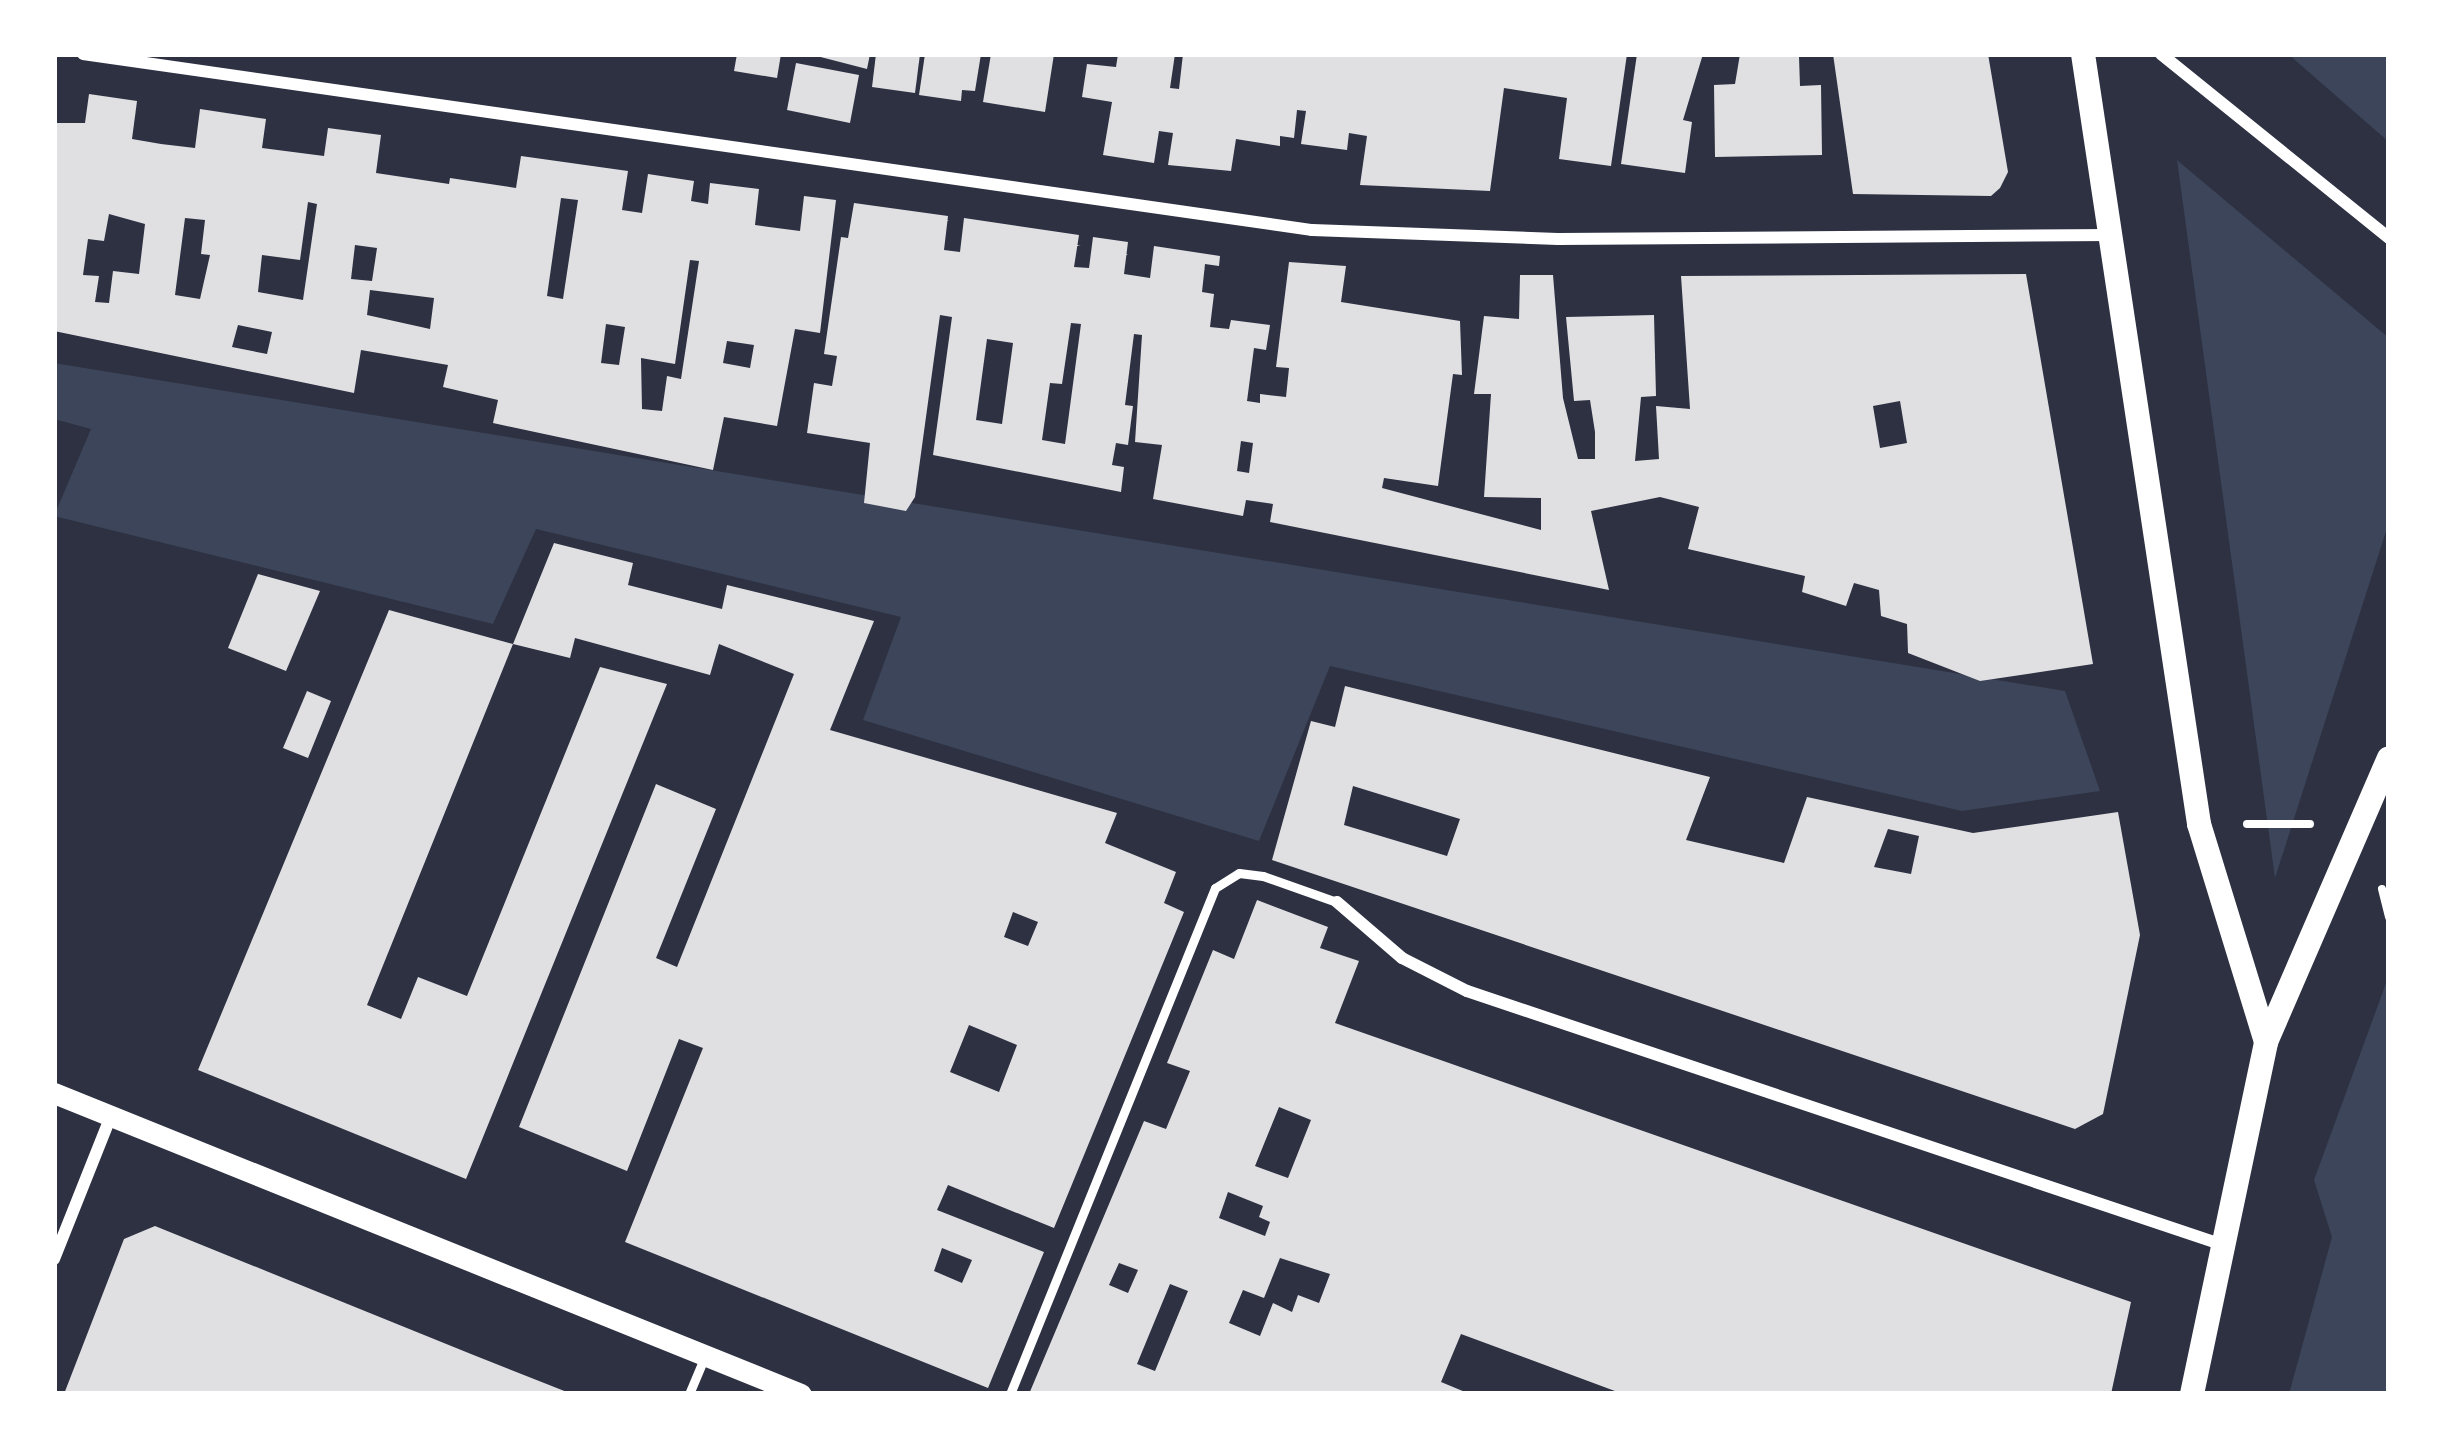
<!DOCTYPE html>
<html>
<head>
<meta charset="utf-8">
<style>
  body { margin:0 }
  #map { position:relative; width:2443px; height:1448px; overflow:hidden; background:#2d3142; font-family:Roboto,sans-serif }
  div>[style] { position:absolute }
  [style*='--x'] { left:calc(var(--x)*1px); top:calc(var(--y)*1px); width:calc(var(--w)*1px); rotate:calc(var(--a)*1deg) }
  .green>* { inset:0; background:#3c4559 }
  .building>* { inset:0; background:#e0e0e3 }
  .path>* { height:8px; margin:-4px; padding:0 4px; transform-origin:4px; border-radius:4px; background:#fff }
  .service>* { height:9px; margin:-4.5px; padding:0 4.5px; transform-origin:4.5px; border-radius:4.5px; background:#fff }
  .minor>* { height:12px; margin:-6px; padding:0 6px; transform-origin:6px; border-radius:6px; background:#fff }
  .tertiary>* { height:21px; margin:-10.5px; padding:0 10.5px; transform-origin:10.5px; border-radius:10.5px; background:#fff }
  .secondary>* { height:24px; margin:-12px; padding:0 12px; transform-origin:12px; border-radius:12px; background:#fff }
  span { translate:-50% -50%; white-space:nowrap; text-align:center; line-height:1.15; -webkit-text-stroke:9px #fff; paint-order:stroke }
  .frame { position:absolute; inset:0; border:57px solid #fff; pointer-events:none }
</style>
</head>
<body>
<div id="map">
  <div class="green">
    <i style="clip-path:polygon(2288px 54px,2389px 54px,2389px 142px)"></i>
    <i style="clip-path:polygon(2177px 160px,2389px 338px,2389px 522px,2275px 878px)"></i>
    <i style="clip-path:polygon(54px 363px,2065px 691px,2100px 791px,1962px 811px,1330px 666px,1259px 841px,863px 720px,901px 617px,536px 529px,493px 624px,54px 516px,91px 429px,54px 419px)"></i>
    <i style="clip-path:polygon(2389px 975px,2389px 1394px,2289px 1394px,2332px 1237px,2314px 1180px)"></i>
  </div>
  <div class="building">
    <i style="clip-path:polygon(737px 54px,781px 54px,777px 78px,734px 71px)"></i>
    <i style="clip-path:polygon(809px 54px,870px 54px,867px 69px)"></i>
    <i style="clip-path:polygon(876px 54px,920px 54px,915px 93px,872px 87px)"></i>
    <i style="clip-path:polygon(925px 54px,981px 54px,975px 91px,962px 90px,961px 101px,919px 95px)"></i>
    <i style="clip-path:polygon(991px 54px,1054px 54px,1045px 112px,983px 102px)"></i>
    <i style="clip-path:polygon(1118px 54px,1175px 54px,1170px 88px,1179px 89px,1183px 54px,1627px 54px,1611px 166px,1559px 159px,1567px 98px,1504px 88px,1490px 191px,1360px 185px,1367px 136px,1349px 133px,1347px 150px,1301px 144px,1306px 111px,1297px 110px,1294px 138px,1280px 136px,1280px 146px,1236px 139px,1231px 171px,1168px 165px,1173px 133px,1159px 131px,1154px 163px,1103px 155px,1112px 102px,1082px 97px,1087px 64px,1116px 67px)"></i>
    <i style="clip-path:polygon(1637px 54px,1703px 54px,1683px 120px,1692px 122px,1685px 173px,1621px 164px)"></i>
    <i style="clip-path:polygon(1740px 54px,1799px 57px,1800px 86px,1821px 85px,1822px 155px,1715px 157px,1714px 85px,1735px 84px)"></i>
    <i style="clip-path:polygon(1833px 54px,1988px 54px,2008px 172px,2000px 188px,1991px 196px,1853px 194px)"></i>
    <i style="clip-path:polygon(796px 63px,859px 75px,850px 123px,787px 110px)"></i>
    <i style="clip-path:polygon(evenodd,89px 94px,137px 101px,132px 139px,161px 144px,195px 148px,200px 109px,266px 119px,262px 148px,324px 156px,328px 128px,381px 135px,376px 173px,449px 184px,450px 178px,516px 188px,521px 156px,628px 171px,622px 210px,642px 213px,648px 174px,694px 181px,691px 201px,708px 204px,710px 183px,759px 189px,755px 225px,769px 227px,800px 231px,804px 196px,836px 200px,820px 333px,795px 329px,777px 426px,724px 417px,713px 470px,493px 423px,498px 400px,443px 387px,448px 365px,361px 350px,354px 393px,54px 331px,54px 123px,85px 123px,89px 94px,561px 198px,578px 200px,563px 299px,547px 296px,561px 198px,89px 94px,308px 202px,317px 204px,303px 300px,258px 292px,262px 255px,300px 260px,308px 202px,89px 94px,109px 214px,145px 224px,139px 274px,113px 271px,109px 303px,95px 302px,99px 276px,83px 275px,88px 239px,104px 241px,109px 214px,89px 94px,185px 218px,205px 220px,201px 254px,210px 255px,200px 299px,175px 295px,185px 218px,89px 94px,355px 245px,377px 248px,372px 281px,351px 279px,355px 245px,89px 94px,690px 260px,699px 261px,681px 379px,667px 376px,662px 411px,642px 409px,641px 358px,675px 364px,690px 260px,89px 94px,370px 290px,434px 298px,430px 329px,367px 315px,370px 290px,89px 94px,606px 324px,625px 327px,619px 365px,601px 363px,606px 324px,89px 94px,238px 325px,272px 332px,267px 354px,232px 347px,238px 325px,89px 94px,727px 341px,754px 345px,750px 368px,723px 363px,727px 341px)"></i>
    <i style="clip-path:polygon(evenodd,854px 203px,948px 216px,944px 250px,960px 252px,964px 218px,1079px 235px,1074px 267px,1089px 268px,1093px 237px,1128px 242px,1124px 274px,1150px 278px,1154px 246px,1220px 256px,1219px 266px,1205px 264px,1202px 292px,1214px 294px,1210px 327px,1229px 329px,1231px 320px,1270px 325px,1266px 350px,1254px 348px,1247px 401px,1260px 403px,1260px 394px,1286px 397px,1289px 368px,1276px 367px,1289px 262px,1346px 266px,1341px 302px,1460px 321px,1462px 375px,1453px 374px,1438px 486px,1384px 478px,1382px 488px,1541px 530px,1541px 498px,1484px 497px,1491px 394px,1474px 394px,1484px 316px,1519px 319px,1520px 275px,1553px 275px,1563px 398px,1578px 459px,1595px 459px,1595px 432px,1590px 400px,1574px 401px,1566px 317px,1654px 315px,1656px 396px,1641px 397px,1635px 461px,1659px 459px,1656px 406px,1690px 409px,1681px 276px,2026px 274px,2093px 664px,1980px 681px,1908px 653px,1907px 624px,1881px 616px,1879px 590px,1854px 583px,1846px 606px,1802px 592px,1805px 576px,1688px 549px,1699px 507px,1660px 497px,1591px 511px,1609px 590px,1270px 522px,1273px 504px,1246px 500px,1243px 516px,1153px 499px,1162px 445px,1135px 442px,1142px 335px,1134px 334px,1125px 405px,1133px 406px,1128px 445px,1116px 443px,1112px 465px,1124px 467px,1121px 492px,933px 455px,952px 317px,940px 315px,915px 497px,906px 511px,864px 503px,870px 443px,807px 433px,814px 383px,832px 386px,837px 356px,824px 354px,841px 237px,848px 238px,854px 203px,1071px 323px,1081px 324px,1065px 444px,1042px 440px,1050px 383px,1062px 384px,1071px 323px,854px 203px,987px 339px,1013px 343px,1002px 424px,976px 420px,987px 339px,854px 203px,1900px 401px,1907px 443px,1880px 448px,1873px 406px,1900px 401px,854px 203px,1241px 441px,1253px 443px,1249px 473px,1237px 471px,1241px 441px)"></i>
    <i style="clip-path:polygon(evenodd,554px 543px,633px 563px,628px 585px,722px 609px,727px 585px,874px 621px,830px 730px,1117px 813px,1105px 843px,1176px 872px,1164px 903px,1184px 912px,1054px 1228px,948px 1185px,937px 1210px,1044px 1252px,988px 1388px,625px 1242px,703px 1048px,679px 1039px,627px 1171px,519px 1127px,656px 784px,716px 809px,656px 958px,677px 967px,794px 674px,719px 644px,710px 675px,575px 638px,570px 658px,513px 644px,554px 543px,1013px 912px,1038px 922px,1028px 946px,1004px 937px,1013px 912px,554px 543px,969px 1025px,1017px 1045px,999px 1092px,950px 1072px,969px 1025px,554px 543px,942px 1248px,972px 1260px,962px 1283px,934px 1271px,942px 1248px)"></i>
    <i style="clip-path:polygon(258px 574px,320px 591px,286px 671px,228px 648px)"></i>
    <i style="clip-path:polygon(389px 610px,513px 644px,367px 1005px,401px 1019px,418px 977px,467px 996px,600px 667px,667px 684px,466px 1179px,198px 1070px)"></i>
    <i style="clip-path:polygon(evenodd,1345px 686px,1710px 777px,1686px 840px,1784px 863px,1807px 797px,1973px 833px,2118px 812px,2140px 935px,2103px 1114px,2075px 1129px,1272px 860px,1311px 721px,1335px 727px,1345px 686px,1353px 786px,1460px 819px,1447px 856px,1344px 825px,1353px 786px,1345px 686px,1888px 829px,1919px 836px,1911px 874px,1874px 867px,1888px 829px)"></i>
    <i style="clip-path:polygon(307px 691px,331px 701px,308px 758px,283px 748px)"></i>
    <i style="clip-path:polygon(evenodd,1257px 900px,1328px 927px,1320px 948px,1359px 961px,1335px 1023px,2131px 1302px,2111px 1394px,1623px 1394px,1461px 1334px,1441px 1382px,1470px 1394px,1029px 1394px,1144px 1121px,1166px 1129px,1190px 1071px,1167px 1063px,1213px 950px,1234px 959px,1257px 900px,1279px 1107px,1311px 1120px,1288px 1178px,1255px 1166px,1279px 1107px,1257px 900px,1228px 1192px,1263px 1206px,1259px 1217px,1270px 1222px,1265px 1236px,1219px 1218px,1228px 1192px,1257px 900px,1280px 1258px,1330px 1274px,1319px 1303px,1298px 1295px,1292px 1312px,1273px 1303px,1260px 1336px,1229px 1323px,1243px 1290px,1264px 1298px,1280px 1258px,1257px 900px,1119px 1263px,1138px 1270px,1128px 1293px,1109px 1285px,1119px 1263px,1257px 900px,1170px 1284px,1188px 1291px,1155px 1371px,1137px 1364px,1170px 1284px)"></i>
    <i style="clip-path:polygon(155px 1226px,471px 1354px,572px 1394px,64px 1394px,124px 1239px)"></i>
  </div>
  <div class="path">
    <i style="--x:2247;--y:824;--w:63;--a:0"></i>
    <i style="--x:2382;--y:889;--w:29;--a:76"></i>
  </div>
  <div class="service">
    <i style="--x:689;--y:1394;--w:41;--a:-67.2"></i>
    <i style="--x:1010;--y:1394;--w:546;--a:-67.95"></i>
    <i style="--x:1215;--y:888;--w:28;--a:-32"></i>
    <i style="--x:1239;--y:873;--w:24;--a:7"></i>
    <i style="--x:1263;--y:876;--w:78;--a:19.4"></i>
  </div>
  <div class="minor">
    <i style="--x:83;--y:54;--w:1242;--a:8.15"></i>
    <i style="--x:1312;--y:230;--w:246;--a:2.1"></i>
    <i style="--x:1558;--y:239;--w:553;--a:-0.41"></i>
    <i style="--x:2161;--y:54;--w:293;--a:38.9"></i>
    <i style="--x:1337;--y:902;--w:86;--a:40.7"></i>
    <i style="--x:1402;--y:958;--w:73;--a:26.9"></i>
    <i style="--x:1467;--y:991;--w:798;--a:18.57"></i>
    <i style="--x:54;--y:1259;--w:154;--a:-68.3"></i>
  </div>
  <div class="tertiary">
    <i style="--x:54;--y:1093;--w:805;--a:21.95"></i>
  </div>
  <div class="secondary">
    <i style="--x:2083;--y:54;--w:779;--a:81.43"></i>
    <i style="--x:2199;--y:824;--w:228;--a:72.9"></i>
    <i style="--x:2192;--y:1394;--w:360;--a:-78.1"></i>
    <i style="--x:2266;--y:1042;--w:309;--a:-66.6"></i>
  </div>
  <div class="frame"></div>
</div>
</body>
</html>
